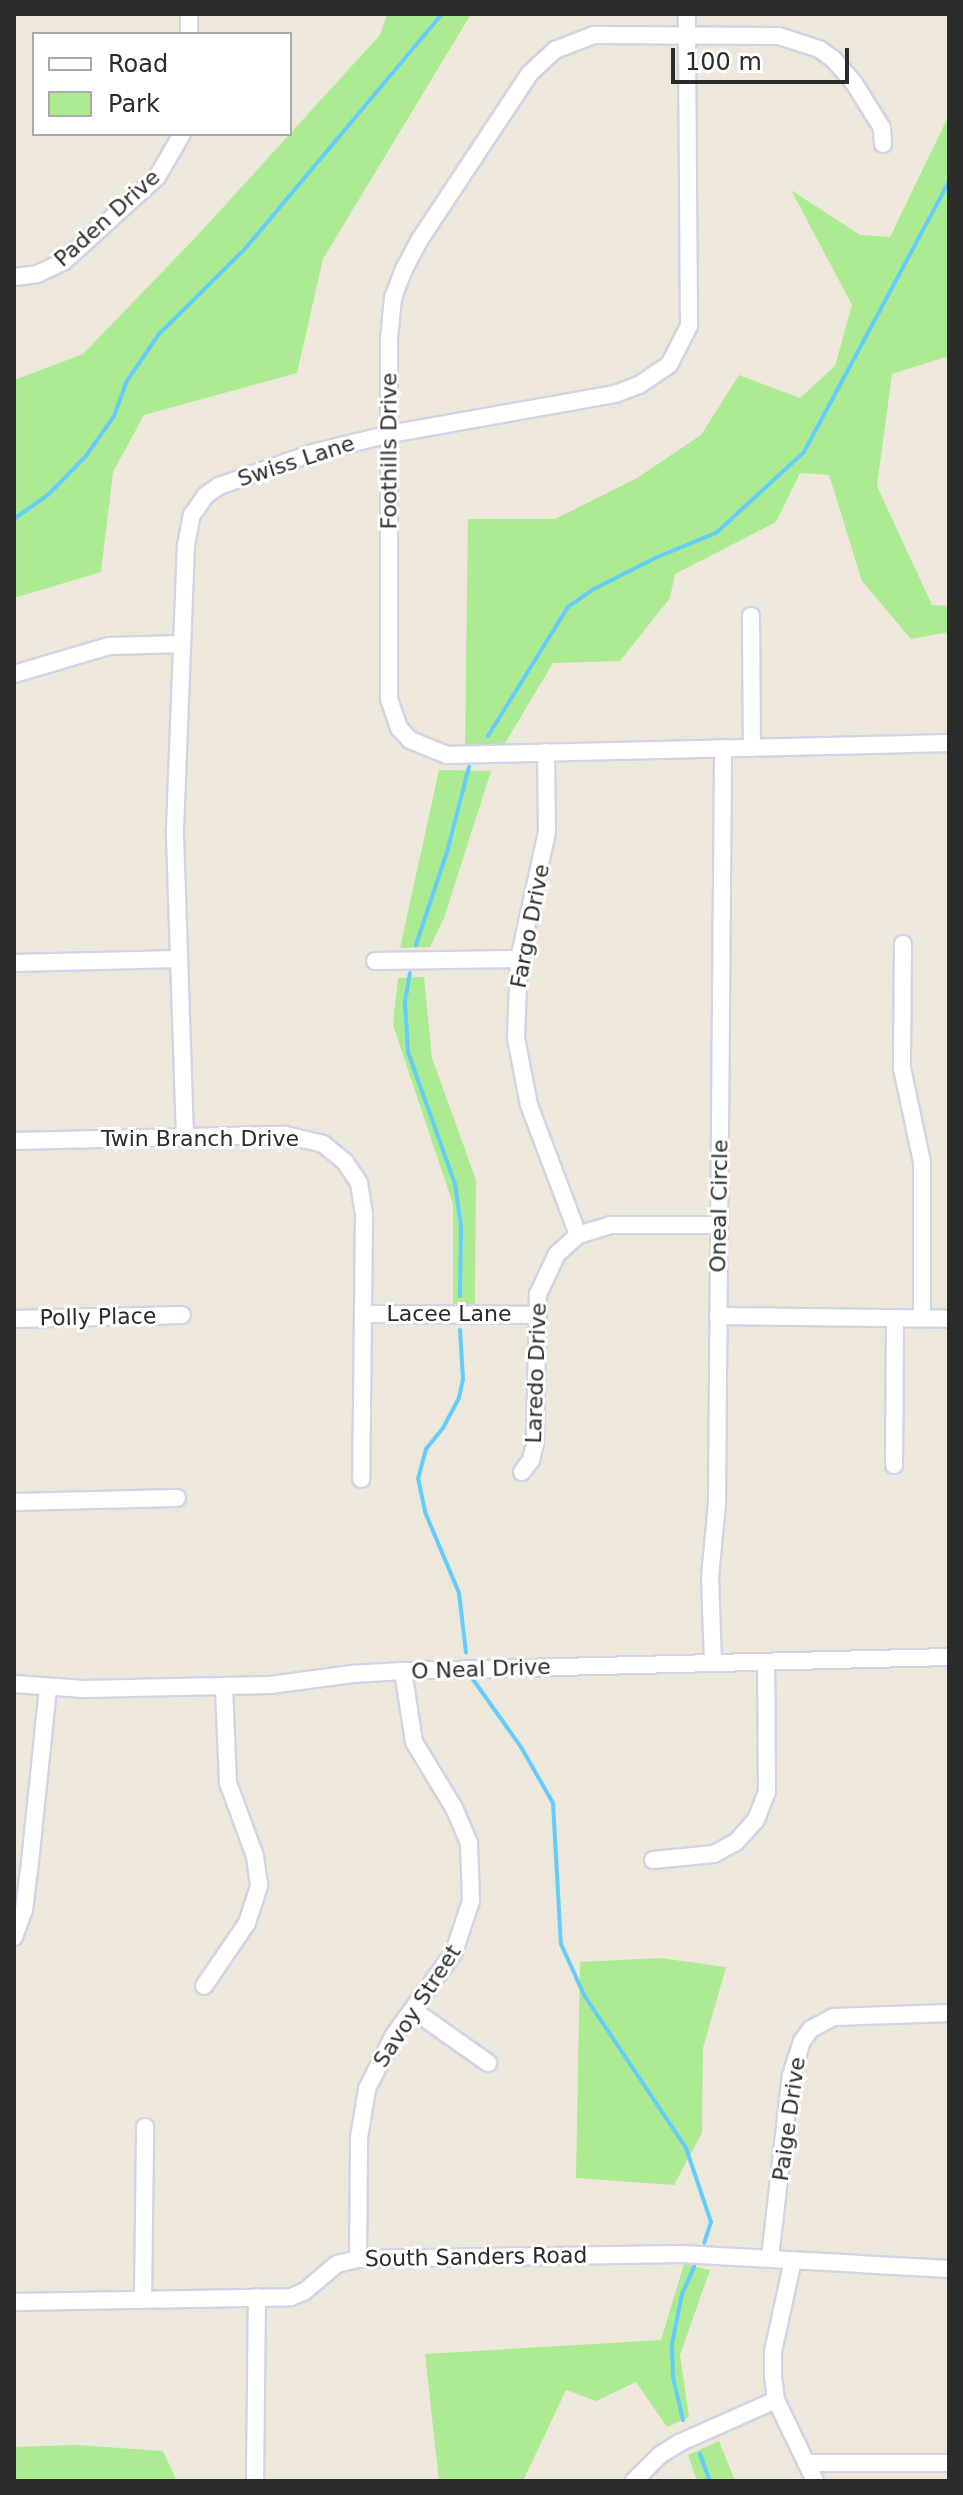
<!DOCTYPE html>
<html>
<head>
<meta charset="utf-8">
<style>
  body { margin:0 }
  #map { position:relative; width:963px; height:2495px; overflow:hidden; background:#eee7dc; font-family:"DejaVu Sans",sans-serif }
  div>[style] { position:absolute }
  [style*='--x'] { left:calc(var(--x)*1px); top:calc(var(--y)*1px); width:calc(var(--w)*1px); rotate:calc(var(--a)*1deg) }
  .green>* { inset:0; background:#adeb93 }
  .stream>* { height:4px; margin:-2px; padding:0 2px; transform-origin:2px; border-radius:2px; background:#64cdfb }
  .roads { filter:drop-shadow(2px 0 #d1d4e5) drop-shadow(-2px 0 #d1d4e5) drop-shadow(0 2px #d1d4e5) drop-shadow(0 -2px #d1d4e5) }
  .minor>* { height:16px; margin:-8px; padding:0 8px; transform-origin:8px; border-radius:8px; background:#fff }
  span { translate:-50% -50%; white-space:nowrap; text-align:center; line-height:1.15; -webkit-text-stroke:6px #fff; paint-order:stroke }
  .street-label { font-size:22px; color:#2b2b2b }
  .frame { position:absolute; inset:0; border:16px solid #2b2b2b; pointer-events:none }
  .legend { position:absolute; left:32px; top:32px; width:260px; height:104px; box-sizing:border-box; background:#fff; border:2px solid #aaa; margin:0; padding:10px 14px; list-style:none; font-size:24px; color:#2b2b2b }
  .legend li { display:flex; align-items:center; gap:16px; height:40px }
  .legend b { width:40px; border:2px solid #aaa }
  .scale { position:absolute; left:671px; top:48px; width:178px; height:36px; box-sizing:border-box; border:4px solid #2b2b2b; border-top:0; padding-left:10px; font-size:24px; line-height:28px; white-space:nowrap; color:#2b2b2b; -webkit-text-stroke:6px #fff; paint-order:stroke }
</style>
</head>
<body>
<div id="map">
  <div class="green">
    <i style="clip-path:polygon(387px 14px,471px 14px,323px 259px,297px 373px,144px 415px,113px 472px,101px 572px,14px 598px,14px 380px,83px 354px,196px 237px,380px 35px)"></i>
    <i style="clip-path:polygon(949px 115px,949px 356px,892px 374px,877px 486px,932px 605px,949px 606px,949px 632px,911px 639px,862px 581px,829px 475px,800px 473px,776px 522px,675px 574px,670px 598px,620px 661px,553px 663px,504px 745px,465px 749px,468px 519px,555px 519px,637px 478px,701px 435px,739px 375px,800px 398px,835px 366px,852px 305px,791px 190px,860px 235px,890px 237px)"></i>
    <i style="clip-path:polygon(439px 770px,491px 771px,444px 918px,430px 947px,400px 948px)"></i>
    <i style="clip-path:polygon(424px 977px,432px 1058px,476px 1180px,475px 1304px,453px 1304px,453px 1204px,393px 1025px,398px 978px)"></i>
    <i style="clip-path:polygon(660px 1958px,726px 1967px,703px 2048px,702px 2133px,674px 2185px,576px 2178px,580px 1962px)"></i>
    <i style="clip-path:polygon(684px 2264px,710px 2270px,680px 2355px,689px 2417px,667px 2427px,636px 2382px,596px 2401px,566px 2390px,523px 2481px,439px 2481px,425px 2354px,661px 2340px)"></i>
    <i style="clip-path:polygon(719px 2441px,735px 2481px,697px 2481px,688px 2455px)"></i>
    <i style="clip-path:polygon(76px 2445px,163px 2451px,177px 2481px,14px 2481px,14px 2447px)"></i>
  </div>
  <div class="stream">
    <i style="--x:14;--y:519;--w:43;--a:-35.5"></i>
    <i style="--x:49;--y:494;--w:53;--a:-45.8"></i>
    <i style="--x:86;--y:456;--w:49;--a:-55"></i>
    <i style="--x:114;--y:416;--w:37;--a:-70"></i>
    <i style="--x:127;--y:381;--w:57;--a:-55.8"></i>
    <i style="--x:159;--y:334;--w:120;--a:-44.7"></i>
    <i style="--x:244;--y:250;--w:308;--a:-50"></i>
    <i style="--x:488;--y:736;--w:152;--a:-58.2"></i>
    <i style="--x:568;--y:607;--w:32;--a:-35"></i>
    <i style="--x:594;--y:589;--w:68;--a:-26.9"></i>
    <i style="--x:655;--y:558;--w:66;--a:-22.3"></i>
    <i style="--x:716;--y:533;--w:120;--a:-42.6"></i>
    <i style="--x:804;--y:452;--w:306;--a:-61.8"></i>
    <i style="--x:416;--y:945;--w:98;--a:-71.6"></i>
    <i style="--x:447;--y:852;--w:88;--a:-75.5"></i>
    <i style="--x:410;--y:973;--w:29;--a:100"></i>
    <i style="--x:405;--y:1002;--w:50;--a:86.6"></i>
    <i style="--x:408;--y:1052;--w:140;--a:70.4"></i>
    <i style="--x:455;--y:1184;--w:41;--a:81.7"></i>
    <i style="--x:461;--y:1225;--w:71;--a:90.8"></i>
    <i style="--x:460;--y:1330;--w:49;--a:86.5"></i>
    <i style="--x:463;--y:1379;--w:19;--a:102"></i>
    <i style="--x:459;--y:1398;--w:34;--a:118"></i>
    <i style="--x:443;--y:1428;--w:27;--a:129"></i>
    <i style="--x:426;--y:1449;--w:30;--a:105"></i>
    <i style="--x:418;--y:1478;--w:35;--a:78"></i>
    <i style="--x:425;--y:1512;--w:88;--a:67.2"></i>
    <i style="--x:459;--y:1593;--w:60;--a:83.3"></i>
    <i style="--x:472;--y:1678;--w:85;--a:54.6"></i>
    <i style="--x:521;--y:1747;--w:64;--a:60.3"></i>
    <i style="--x:553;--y:1803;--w:141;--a:86.8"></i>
    <i style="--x:561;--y:1944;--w:56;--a:65.7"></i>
    <i style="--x:584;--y:1995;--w:184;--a:56.3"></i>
    <i style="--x:686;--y:2148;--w:78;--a:71.3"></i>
    <i style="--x:711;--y:2222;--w:22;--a:108"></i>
    <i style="--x:683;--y:2420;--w:44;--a:-103.1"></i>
    <i style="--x:673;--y:2377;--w:33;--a:-92"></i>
    <i style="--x:672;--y:2344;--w:51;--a:-78.7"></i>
    <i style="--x:682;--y:2294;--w:30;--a:-66"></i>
    <i style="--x:700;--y:2454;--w:29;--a:70"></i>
  </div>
  <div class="roads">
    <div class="minor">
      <i style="--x:189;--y:34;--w:20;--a:-90"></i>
      <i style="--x:883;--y:144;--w:16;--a:-94"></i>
      <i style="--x:882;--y:128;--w:53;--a:-121.9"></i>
      <i style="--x:854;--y:83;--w:32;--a:-131"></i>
      <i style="--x:833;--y:59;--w:17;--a:-144"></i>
      <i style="--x:819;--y:49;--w:42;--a:-162"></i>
      <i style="--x:779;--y:36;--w:185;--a:-179.7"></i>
      <i style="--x:594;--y:35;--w:42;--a:159"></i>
      <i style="--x:555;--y:50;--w:34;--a:137"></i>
      <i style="--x:530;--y:73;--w:201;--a:123.5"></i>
      <i style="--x:419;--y:241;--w:32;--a:118"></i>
      <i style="--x:404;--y:269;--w:31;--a:111"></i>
      <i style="--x:393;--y:298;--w:41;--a:95.6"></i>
      <i style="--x:389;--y:339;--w:360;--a:90"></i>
      <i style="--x:389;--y:699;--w:31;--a:71"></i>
      <i style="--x:399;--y:728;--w:16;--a:47"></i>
      <i style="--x:410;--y:740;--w:40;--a:22"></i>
      <i style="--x:447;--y:755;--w:502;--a:-1.37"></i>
      <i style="--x:14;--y:277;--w:23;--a:-7"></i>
      <i style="--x:37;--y:274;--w:29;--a:-25"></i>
      <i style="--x:63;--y:262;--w:127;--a:-42.1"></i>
      <i style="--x:157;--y:177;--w:50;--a:-59.8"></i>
      <i style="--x:751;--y:616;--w:132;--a:89.6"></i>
      <i style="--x:14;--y:674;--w:99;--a:-16.4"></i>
      <i style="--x:109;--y:646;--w:73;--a:-1.6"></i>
      <i style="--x:546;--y:752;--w:80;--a:89.3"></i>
      <i style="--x:547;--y:832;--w:130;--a:102.4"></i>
      <i style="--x:519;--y:959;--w:79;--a:92.2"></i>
      <i style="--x:516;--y:1038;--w:68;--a:79"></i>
      <i style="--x:529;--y:1105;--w:139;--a:69.3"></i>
      <i style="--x:903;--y:944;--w:124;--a:90.5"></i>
      <i style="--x:902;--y:1068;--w:96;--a:78"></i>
      <i style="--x:922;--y:1162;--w:156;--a:90"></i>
      <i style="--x:375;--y:961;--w:144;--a:-0.8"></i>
      <i style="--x:14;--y:963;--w:165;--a:-1.4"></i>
      <i style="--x:185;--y:1137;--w:307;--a:-91.9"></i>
      <i style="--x:175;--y:830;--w:285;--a:-87.8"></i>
      <i style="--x:186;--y:545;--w:31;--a:-79"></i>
      <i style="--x:192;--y:515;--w:24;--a:-55"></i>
      <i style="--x:206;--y:495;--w:16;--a:-35"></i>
      <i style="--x:219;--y:486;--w:99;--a:-19.5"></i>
      <i style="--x:312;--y:453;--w:80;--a:-13.7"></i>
      <i style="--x:390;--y:434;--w:229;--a:-10.1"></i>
      <i style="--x:615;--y:394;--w:26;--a:-21"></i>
      <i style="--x:639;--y:385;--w:36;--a:-34"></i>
      <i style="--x:669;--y:365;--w:44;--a:-62.9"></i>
      <i style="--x:689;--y:326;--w:312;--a:-90.4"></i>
      <i style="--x:14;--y:1141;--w:271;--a:-1.3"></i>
      <i style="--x:285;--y:1135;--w:39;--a:13"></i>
      <i style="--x:323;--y:1144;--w:28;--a:39"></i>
      <i style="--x:345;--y:1162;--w:25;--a:56"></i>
      <i style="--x:359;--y:1183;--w:31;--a:81"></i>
      <i style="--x:364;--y:1214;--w:265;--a:90.6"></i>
      <i style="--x:363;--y:1314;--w:172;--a:0.3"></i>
      <i style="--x:718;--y:1316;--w:231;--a:0.7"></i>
      <i style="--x:14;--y:1319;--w:168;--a:-1.4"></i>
      <i style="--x:894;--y:1465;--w:147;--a:-89.6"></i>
      <i style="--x:522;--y:1472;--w:15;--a:-53"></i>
      <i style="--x:531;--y:1460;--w:16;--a:-76"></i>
      <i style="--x:535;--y:1444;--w:150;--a:-88.9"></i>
      <i style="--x:538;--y:1294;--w:44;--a:-64.6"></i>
      <i style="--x:557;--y:1254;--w:28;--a:-42"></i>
      <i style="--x:578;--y:1235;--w:34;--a:-17"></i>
      <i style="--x:611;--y:1225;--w:108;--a:0"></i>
      <i style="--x:14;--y:1502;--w:163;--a:-1.4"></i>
      <i style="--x:713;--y:1663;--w:86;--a:-92"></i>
      <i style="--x:710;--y:1577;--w:74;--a:-84.6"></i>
      <i style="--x:717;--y:1503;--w:755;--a:-89.54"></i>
      <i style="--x:14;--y:1684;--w:70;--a:4.1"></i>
      <i style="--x:84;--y:1689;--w:186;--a:-1.2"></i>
      <i style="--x:270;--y:1685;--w:83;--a:-7.6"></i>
      <i style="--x:352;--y:1674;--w:51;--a:-3.4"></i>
      <i style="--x:403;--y:1671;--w:546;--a:-1.47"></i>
      <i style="--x:653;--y:1860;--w:61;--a:-5.6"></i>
      <i style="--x:714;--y:1854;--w:25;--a:-29"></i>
      <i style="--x:736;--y:1842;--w:30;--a:-48"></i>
      <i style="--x:756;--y:1820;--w:30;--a:-69"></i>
      <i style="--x:767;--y:1792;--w:130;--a:-90.4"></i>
      <i style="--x:14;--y:1937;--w:29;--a:-70"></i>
      <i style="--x:24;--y:1910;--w:38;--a:-83"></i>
      <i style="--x:29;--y:1872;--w:186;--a:-84.1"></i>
      <i style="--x:204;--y:1986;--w:76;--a:-55.7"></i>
      <i style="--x:247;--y:1923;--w:40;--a:-72"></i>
      <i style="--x:259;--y:1885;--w:29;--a:-98"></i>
      <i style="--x:255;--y:1856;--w:78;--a:-110.3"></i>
      <i style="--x:228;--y:1783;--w:96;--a:-92.4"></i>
      <i style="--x:413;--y:2010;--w:92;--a:35.2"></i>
      <i style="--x:770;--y:2258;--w:184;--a:-83.5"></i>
      <i style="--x:791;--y:2075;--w:36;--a:-72"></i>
      <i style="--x:802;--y:2041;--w:15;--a:-53"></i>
      <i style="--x:811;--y:2029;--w:26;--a:-28"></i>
      <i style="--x:834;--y:2017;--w:115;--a:-2"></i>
      <i style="--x:358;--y:2259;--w:121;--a:-89.5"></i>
      <i style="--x:359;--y:2138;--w:50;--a:-80.7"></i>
      <i style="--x:367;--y:2089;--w:60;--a:-63.4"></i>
      <i style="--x:394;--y:2035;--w:102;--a:-54.1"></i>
      <i style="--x:454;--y:1952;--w:54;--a:-71.6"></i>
      <i style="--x:471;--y:1901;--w:58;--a:-92"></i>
      <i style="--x:469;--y:1843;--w:38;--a:-113"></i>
      <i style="--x:454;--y:1808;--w:77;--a:-121.2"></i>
      <i style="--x:414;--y:1742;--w:72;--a:-98.8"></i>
      <i style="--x:793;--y:2260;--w:94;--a:102.3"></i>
      <i style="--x:773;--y:2352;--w:24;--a:90"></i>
      <i style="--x:773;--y:2376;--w:24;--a:83"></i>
      <i style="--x:776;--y:2400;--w:90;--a:64.3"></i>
      <i style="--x:143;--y:2300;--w:173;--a:-89.3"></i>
      <i style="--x:14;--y:2302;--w:277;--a:-1"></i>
      <i style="--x:291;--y:2297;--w:15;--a:-23"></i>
      <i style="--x:305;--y:2291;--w:42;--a:-40.2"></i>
      <i style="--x:337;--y:2264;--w:22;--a:-13"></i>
      <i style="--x:358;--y:2259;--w:323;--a:-0.9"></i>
      <i style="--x:681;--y:2254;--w:268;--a:3.2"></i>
      <i style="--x:806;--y:2463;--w:143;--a:0"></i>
      <i style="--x:255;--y:2481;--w:184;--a:-89.4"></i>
      <i style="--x:634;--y:2481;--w:37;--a:-45"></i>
      <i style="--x:660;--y:2455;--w:22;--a:-32"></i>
      <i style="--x:679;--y:2443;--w:106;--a:-23.9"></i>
    </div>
  </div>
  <div class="street-label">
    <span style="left:107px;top:218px;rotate:-42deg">Paden Drive</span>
    <span style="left:389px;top:451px;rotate:-90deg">Foothills Drive</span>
    <span style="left:296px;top:461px;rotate:-18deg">Swiss Lane</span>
    <span style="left:530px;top:926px;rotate:-79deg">Fargo Drive</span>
    <span style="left:200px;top:1139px">Twin Branch Drive</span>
    <span style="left:719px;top:1206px;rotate:-89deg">Oneal Circle</span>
    <span style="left:449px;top:1314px">Lacee Lane</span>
    <span style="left:98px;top:1317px;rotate:-1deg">Polly Place</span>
    <span style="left:536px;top:1373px;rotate:-88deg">Laredo Drive</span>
    <span style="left:481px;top:1669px;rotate:-2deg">O Neal Drive</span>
    <span style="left:417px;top:2006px;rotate:-57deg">Savoy Street</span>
    <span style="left:789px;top:2119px;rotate:-82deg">Paige Drive</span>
    <span style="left:476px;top:2257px;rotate:-1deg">South Sanders Road</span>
  </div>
  <div class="frame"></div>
  <ul class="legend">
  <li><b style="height:10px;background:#fff"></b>Road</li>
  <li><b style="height:22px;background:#adeb93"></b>Park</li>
  </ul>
  <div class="scale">100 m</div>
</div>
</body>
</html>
